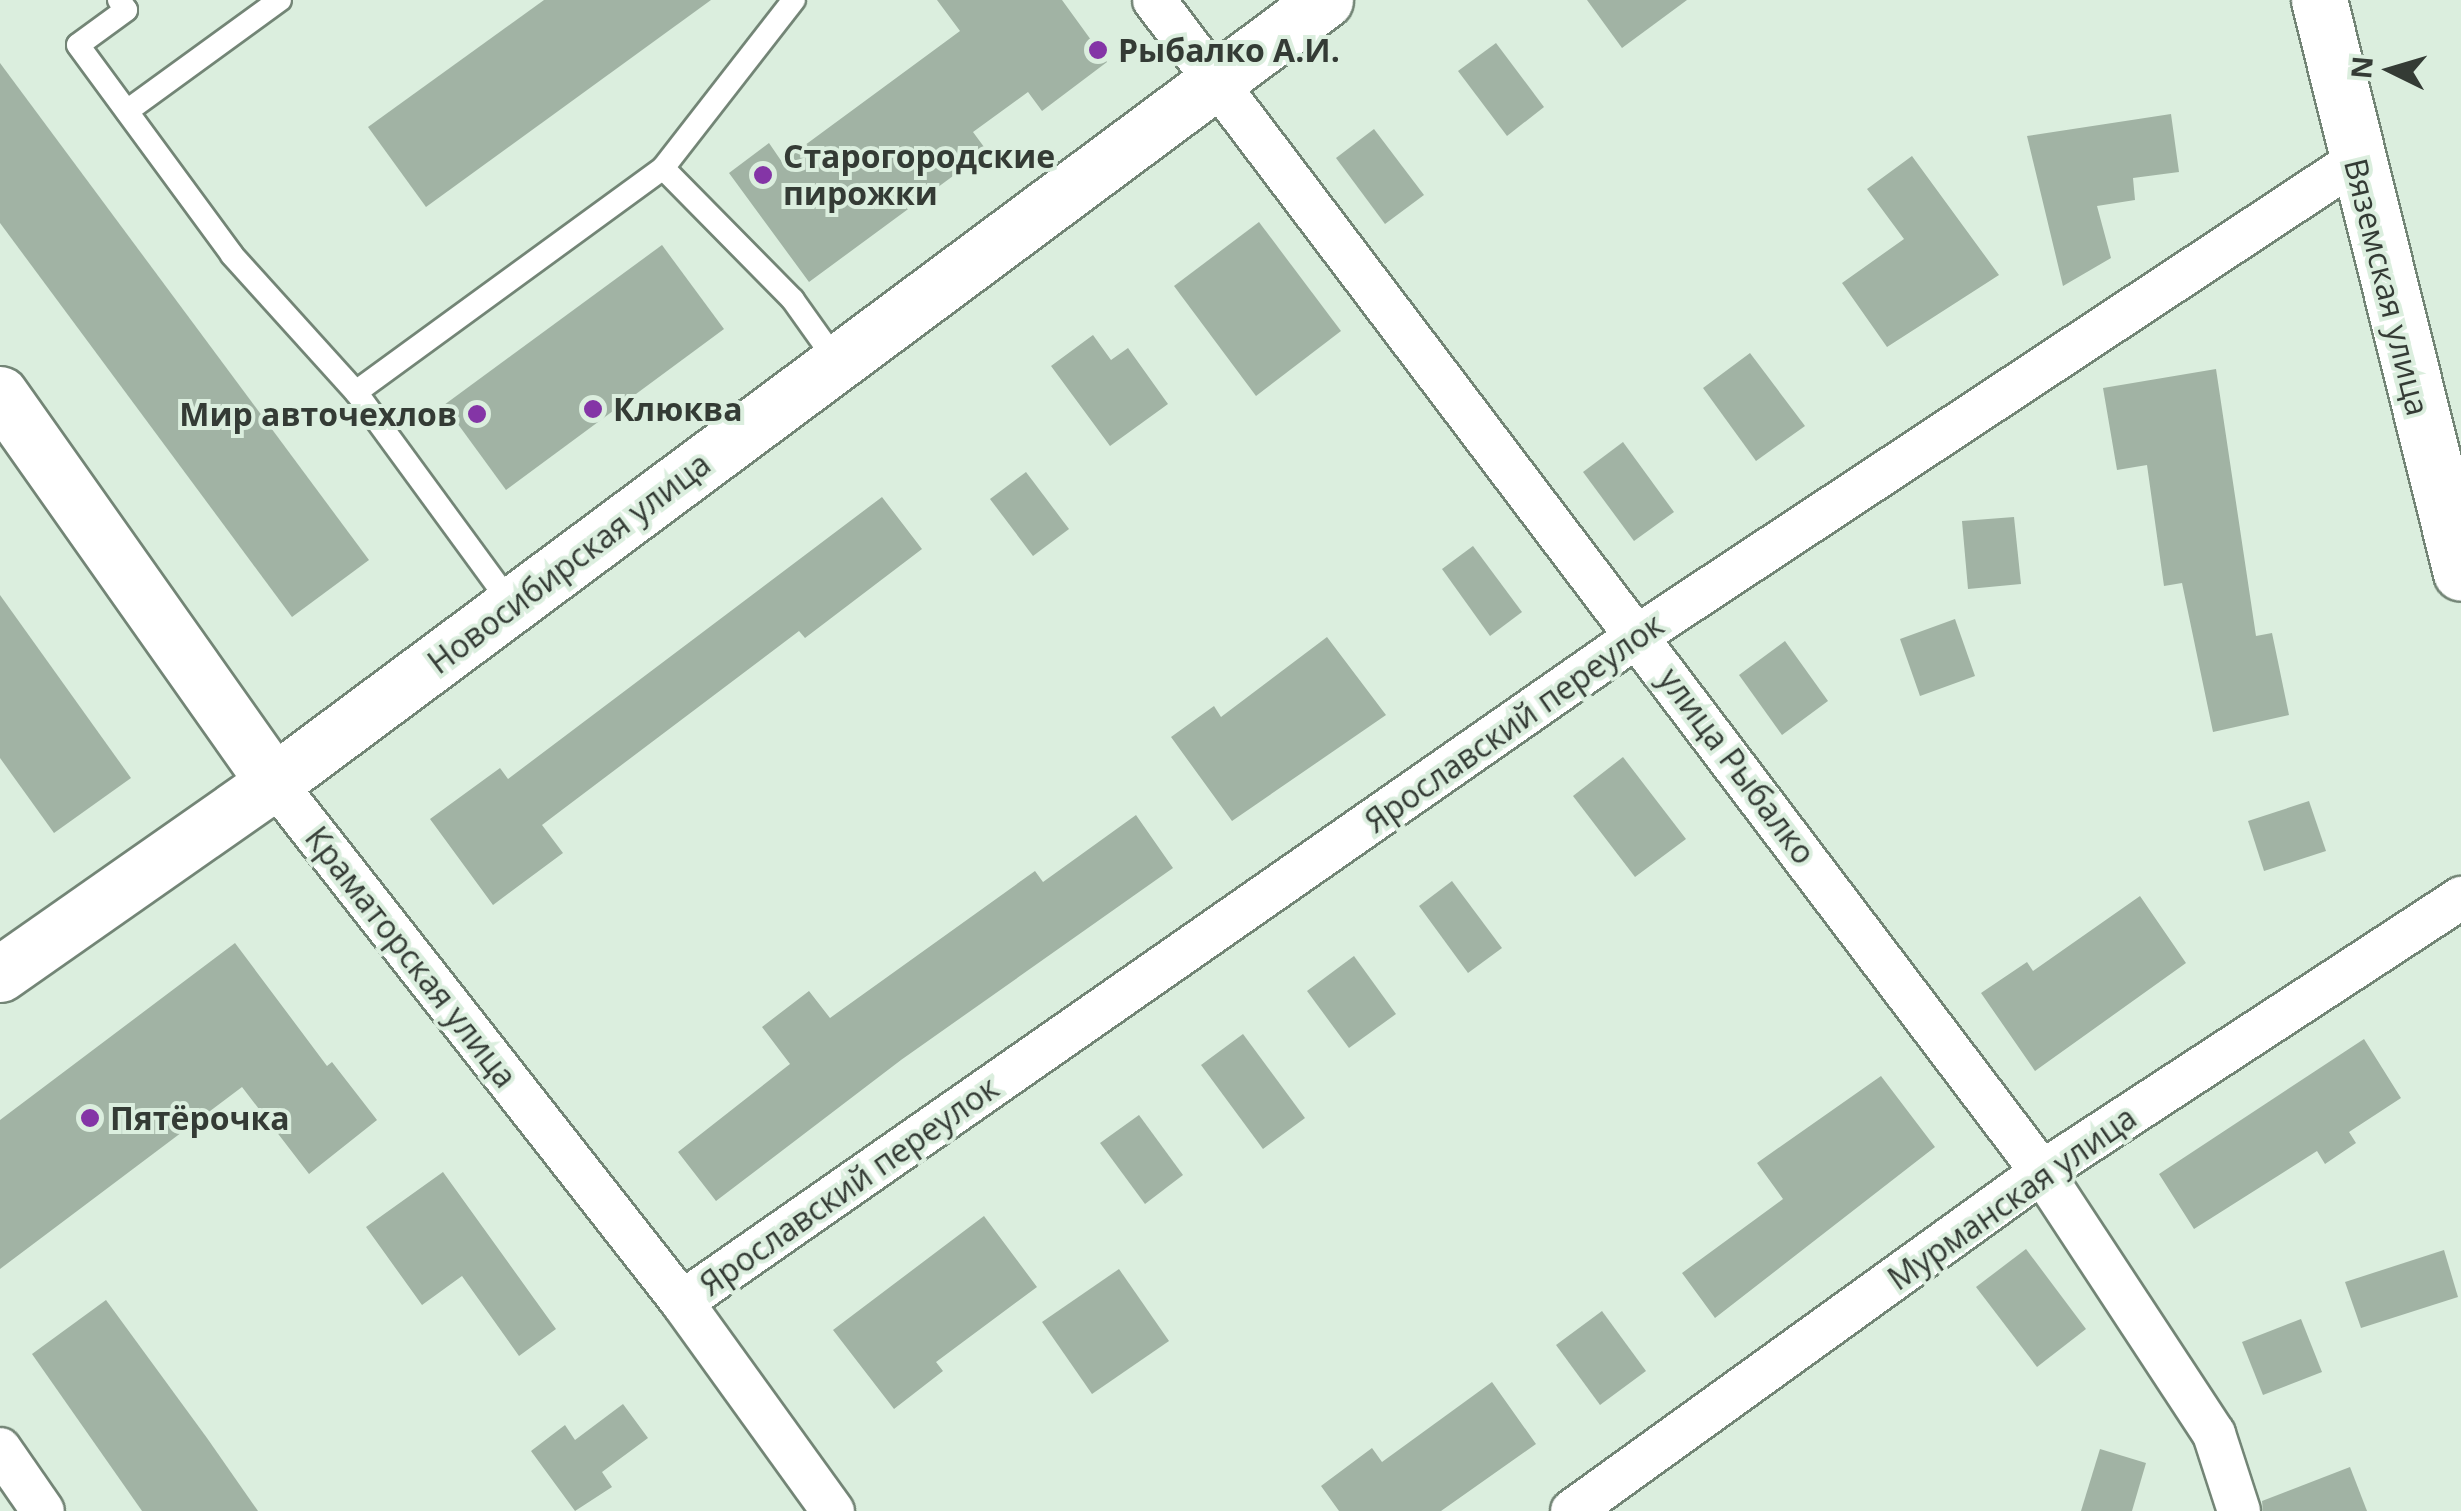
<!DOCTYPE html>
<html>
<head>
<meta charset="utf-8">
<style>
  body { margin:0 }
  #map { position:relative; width:2461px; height:1511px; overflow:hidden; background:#dbeede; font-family:"Open Sans",sans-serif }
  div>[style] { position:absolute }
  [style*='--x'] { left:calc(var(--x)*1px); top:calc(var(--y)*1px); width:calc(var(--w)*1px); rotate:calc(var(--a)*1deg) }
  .building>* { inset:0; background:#a1b3a4 }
  .roads { filter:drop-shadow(2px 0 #738576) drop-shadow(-2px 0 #738576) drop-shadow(0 2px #738576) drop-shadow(0 -2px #738576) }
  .service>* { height:22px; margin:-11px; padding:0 11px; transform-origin:11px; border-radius:11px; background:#fff }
  .minor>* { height:42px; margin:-21px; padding:0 21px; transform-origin:21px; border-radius:21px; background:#fff }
  .secondary>* { height:55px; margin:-27.5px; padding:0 27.5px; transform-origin:27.5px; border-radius:27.5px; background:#fff }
  .dots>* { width:28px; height:28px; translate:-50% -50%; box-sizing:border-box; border:5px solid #dbeede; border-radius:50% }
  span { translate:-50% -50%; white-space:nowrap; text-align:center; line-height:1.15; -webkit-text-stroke:8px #dbeede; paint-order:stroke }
  .poi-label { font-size:32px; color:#343b35; font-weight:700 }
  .left { translate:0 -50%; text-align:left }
  .right { translate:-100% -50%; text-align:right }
  .street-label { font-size:32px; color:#343b35 }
  .north { position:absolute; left:2341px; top:20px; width:100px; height:100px; -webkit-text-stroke:8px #dbeede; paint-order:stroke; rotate:275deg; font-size:28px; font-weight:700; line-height:40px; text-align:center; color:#343b35 }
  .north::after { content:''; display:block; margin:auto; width:35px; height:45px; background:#343b35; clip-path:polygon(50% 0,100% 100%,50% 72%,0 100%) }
</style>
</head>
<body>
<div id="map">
  <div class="building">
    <i style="clip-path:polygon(544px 0,711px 0,426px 207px,368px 127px)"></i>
    <i style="clip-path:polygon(937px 0,1062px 0,1107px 62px,1042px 111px,1028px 92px,973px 132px,987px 151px,809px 282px,729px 173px,769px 143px,782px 162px,960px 31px)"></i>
    <i style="clip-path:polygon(1587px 0,1687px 0,1622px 48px)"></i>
    <i style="clip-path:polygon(1496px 43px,1544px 107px,1507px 136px,1458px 71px)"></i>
    <i style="clip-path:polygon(0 63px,369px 560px,292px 617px,0 223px)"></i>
    <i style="clip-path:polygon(2171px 114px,2179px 172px,2133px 178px,2135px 200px,2097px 206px,2111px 258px,2063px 286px,2027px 136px)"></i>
    <i style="clip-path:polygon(1374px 129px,1424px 195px,1385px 224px,1336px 158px)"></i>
    <i style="clip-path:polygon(1912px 156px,1999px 275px,1887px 347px,1842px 283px,1904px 239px,1867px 189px)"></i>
    <i style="clip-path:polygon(1259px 222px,1341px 331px,1256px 396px,1174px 286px)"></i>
    <i style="clip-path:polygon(662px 245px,724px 329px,506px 490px,444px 405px)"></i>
    <i style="clip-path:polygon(1093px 335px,1111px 360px,1128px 348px,1168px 404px,1110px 446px,1051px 366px)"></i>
    <i style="clip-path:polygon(1750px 353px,1805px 426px,1756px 461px,1703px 388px)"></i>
    <i style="clip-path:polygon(2216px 369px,2256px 636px,2272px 633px,2289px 715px,2213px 732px,2182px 583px,2164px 586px,2147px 465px,2117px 470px,2103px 388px)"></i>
    <i style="clip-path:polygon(1623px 442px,1674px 512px,1634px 541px,1583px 472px)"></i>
    <i style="clip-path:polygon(1026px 472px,1069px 529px,1033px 556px,990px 499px)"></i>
    <i style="clip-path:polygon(882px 497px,922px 549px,805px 638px,799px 631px,542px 825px,563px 853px,493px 905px,430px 819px,500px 768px,508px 779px)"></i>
    <i style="clip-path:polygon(2014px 517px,2021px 584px,1968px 589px,1962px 521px)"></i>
    <i style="clip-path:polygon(1473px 546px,1522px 612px,1490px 636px,1442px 569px)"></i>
    <i style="clip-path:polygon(0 595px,131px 778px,54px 833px,0 758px)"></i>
    <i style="clip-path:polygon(1955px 619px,1975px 676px,1920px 696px,1900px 639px)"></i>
    <i style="clip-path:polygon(1327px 637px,1386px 715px,1232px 821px,1171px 737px,1214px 706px,1221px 717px)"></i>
    <i style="clip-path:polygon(1785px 641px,1828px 701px,1782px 735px,1739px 675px)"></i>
    <i style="clip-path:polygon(1623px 757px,1686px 839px,1635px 877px,1573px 796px)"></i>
    <i style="clip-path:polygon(2309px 801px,2326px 851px,2264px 871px,2248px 821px)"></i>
    <i style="clip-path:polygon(1136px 815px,1173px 868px,901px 1060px,716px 1201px,678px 1152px,790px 1064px,762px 1027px,809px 991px,830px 1018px,1035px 871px,1043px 882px)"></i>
    <i style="clip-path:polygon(1452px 881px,1502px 948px,1468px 973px,1419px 906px)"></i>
    <i style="clip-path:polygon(2140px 896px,2186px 963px,2035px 1071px,1981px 993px,2027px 962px,2033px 971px)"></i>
    <i style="clip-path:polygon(235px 943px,327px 1066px,332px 1062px,377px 1120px,309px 1174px,242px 1087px,0 1269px,0 1120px)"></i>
    <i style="clip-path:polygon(1354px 956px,1396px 1014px,1349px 1048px,1307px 991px)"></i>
    <i style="clip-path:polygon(1243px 1034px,1305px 1118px,1263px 1149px,1201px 1065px)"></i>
    <i style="clip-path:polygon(2364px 1039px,2401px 1098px,2349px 1132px,2356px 1143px,2325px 1164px,2317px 1151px,2194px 1229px,2159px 1174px)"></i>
    <i style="clip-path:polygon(1881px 1076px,1935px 1147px,1715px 1318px,1682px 1273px,1783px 1199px,1757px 1163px)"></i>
    <i style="clip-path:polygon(1139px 1115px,1183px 1175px,1145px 1204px,1100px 1143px)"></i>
    <i style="clip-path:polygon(443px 1172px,556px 1329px,519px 1356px,462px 1276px,422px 1305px,366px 1227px)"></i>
    <i style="clip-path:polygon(984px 1216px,1037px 1287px,936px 1362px,943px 1371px,894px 1409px,833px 1330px)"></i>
    <i style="clip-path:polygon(2026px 1249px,2086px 1329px,2037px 1367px,1976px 1287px)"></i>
    <i style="clip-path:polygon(2444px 1250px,2458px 1297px,2361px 1328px,2345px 1282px)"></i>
    <i style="clip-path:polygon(1119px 1269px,1169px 1341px,1092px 1394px,1042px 1322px)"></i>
    <i style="clip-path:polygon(106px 1300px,207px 1438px,258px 1511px,142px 1511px,32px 1354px)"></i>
    <i style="clip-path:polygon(1602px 1311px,1646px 1371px,1600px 1405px,1556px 1345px)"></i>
    <i style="clip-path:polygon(2301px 1319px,2322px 1372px,2263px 1395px,2242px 1342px)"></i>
    <i style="clip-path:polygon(1492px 1382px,1536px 1444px,1441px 1511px,1339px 1511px,1321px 1486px,1372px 1448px,1382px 1462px)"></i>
    <i style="clip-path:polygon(623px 1404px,648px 1438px,602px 1472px,612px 1487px,575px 1511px,531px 1451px,565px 1425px,575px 1440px)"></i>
    <i style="clip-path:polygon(2100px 1449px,2146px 1463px,2132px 1511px,2081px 1511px)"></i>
    <i style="clip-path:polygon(2350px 1467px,2367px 1511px,2263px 1511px,2262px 1501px)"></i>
  </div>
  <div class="roads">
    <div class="service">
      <i style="--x:119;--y:0;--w:12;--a:55"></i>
      <i style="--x:126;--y:10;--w:59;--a:143.9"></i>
      <i style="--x:78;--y:45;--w:260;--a:53.7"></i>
      <i style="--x:232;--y:255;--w:185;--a:47.9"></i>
      <i style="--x:356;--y:392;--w:264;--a:53.8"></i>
      <i style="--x:127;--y:111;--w:189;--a:-36"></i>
      <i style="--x:663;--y:168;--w:185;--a:45.4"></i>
      <i style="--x:793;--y:300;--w:76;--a:54.6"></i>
      <i style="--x:356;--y:392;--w:380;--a:-36.1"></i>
      <i style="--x:663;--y:168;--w:213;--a:-52.1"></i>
    </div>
    <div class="minor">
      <i style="--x:1154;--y:0;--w:1470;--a:52.85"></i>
      <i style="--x:2042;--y:1172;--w:313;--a:56.7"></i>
      <i style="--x:2214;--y:1434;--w:81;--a:72"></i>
      <i style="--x:274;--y:782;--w:661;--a:51.88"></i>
      <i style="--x:682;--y:1302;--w:258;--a:54.2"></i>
      <i style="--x:682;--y:1302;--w:1167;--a:-34.88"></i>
      <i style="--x:1639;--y:635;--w:860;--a:-33.47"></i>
      <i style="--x:0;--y:1449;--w:75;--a:55.3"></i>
      <i style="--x:1572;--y:1511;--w:580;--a:-35.8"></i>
      <i style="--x:2042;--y:1172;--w:501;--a:-33.18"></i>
    </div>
    <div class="secondary">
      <i style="--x:2319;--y:0;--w:590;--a:76.08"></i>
      <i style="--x:0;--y:394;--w:475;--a:54.8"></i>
      <i style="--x:0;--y:974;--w:335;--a:-35"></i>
      <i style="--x:274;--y:782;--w:1310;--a:-36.65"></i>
    </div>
  </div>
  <div class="dots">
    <i style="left:1098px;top:50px;background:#8435a6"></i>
    <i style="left:763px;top:175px;background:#8435a6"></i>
    <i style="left:593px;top:409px;background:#8435a6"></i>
    <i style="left:477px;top:414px;background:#8435a6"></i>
    <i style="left:90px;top:1118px;background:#8435a6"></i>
  </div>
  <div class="poi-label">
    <span class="left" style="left:1118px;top:50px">Рыбалко А.И.</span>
    <span class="left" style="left:783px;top:175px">Старогородские<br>пирожки</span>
    <span class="left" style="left:613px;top:409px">Клюква</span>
    <span class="right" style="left:457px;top:414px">Мир авточехлов</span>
    <span class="left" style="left:110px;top:1118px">Пятёрочка</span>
  </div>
  <div class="street-label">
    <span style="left:2387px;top:287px;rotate:76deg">Вяземская улица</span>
    <span style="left:569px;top:563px;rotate:-37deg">Новосибирская улица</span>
    <span style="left:1514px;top:723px;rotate:-35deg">Ярославский переулок</span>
    <span style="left:1737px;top:766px;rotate:53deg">улица Рыбалко</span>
    <span style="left:411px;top:957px;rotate:52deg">Краматорская улица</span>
    <span style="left:849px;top:1186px;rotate:-35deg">Ярославский переулок</span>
    <span style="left:2012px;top:1198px;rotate:-35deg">Мурманская улица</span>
  </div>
  <div class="north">N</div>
</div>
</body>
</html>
